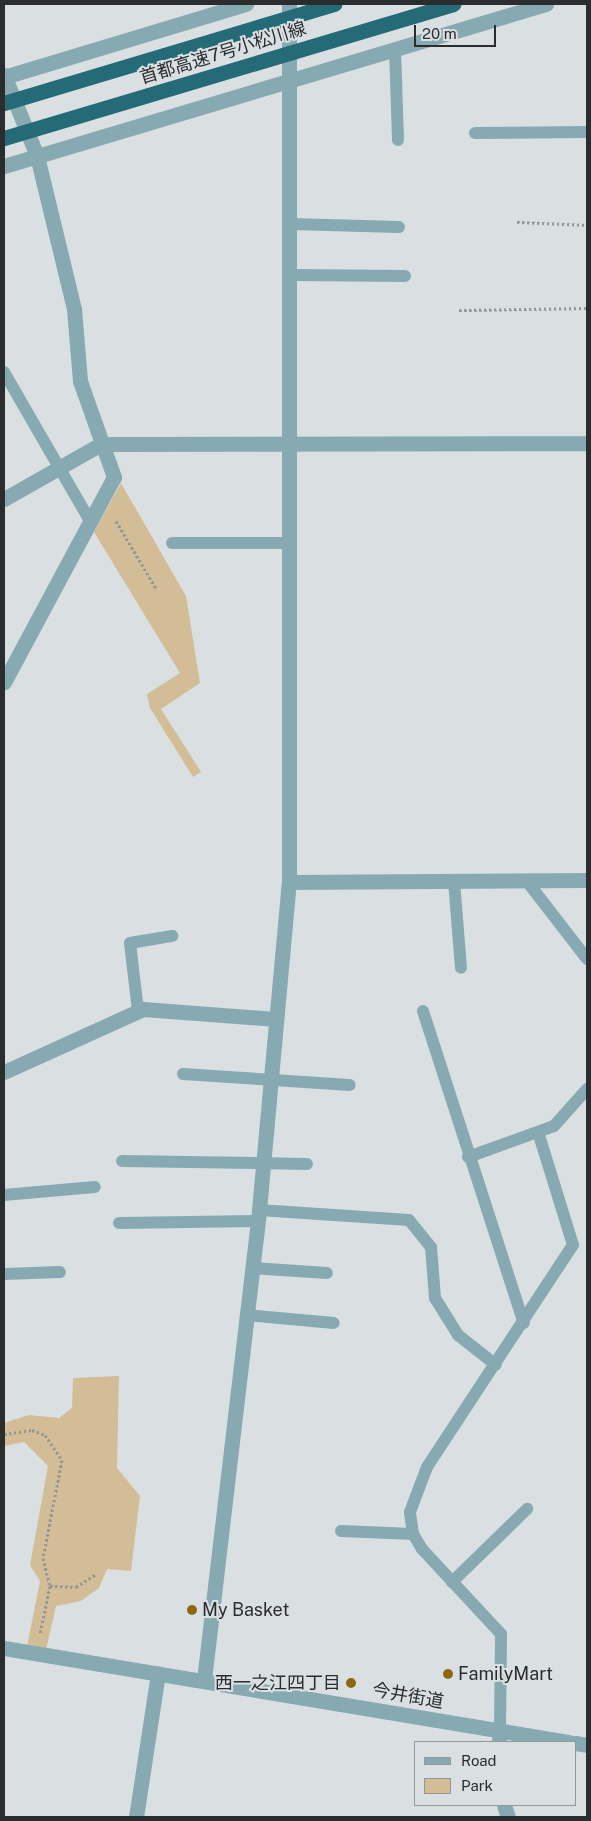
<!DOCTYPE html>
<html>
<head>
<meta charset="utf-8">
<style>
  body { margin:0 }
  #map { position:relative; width:591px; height:1821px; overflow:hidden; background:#dae0e1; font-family:"Public Sans","Noto Sans JP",sans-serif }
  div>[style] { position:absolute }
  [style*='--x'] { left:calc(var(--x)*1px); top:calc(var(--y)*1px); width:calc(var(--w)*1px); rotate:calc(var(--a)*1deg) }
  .green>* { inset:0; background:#d3bd97 }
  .path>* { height:3px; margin-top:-1.5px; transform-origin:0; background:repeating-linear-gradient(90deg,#929697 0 2.5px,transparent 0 5px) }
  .service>* { height:12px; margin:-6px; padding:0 6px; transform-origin:6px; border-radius:6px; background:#87aab2 }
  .minor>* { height:15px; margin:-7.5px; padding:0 7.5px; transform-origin:7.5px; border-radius:7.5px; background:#87aab2 }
  .tertiary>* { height:15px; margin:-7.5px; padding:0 7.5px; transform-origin:7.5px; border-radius:7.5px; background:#87aab2 }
  .motorway-bridge>* { height:15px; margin:-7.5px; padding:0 7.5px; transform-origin:7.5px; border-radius:7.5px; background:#246a77 }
  .dots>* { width:14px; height:14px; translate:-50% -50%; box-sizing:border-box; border:2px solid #dae0e1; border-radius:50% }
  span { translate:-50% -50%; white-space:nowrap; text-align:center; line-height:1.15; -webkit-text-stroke:4px #dae0e1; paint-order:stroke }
  .street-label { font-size:18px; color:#2a2c2d }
  .poi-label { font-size:18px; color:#2a2c2d }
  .left { translate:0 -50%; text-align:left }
  .right { translate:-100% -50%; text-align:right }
  .frame { position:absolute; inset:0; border:5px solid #2a2c2d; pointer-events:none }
  .legend { position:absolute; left:414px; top:1741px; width:162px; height:65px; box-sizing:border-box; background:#dae0e1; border:1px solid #949899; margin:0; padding:6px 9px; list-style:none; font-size:15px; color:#2a2c2d }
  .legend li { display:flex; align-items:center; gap:10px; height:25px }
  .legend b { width:25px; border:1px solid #949899 }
  .scale { position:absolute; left:414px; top:25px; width:82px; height:22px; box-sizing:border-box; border:2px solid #2a2c2d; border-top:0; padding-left:6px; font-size:15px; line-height:18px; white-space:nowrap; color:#2a2c2d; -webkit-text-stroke:4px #dae0e1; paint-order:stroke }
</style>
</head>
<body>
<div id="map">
  <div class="green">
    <i style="clip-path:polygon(121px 483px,186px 596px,200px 683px,161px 709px,201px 772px,193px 777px,150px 708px,147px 694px,180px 673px,94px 532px)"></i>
    <i style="clip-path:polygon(119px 1376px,117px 1468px,140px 1496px,131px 1571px,107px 1569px,99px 1588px,81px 1601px,56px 1606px,46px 1650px,27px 1646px,40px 1581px,30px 1565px,48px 1466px,24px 1442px,4px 1446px,4px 1423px,29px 1415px,59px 1418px,72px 1408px,73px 1378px)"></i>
  </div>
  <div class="path">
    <i style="--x:517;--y:222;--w:70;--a:2.5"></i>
    <i style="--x:459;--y:310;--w:128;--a:-0.9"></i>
    <i style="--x:116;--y:521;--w:80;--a:59.3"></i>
    <i style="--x:4;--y:1434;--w:28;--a:-8"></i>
    <i style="--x:32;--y:1430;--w:14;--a:21"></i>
    <i style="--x:45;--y:1435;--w:30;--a:56"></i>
    <i style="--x:62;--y:1460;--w:100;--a:101"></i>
    <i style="--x:43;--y:1558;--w:29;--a:76"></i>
    <i style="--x:50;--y:1586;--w:49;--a:101.8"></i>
    <i style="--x:50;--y:1586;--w:26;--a:2"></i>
    <i style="--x:76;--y:1587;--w:24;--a:-33"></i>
  </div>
  <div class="service">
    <i style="--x:395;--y:49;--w:91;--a:88.1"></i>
    <i style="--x:475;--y:133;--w:112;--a:-0.5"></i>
    <i style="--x:290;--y:224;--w:109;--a:1.6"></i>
    <i style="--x:291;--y:275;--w:114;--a:0.5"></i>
    <i style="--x:4;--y:372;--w:172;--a:60"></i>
    <i style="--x:172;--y:543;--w:114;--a:0"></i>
    <i style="--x:526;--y:880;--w:100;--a:52.3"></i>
    <i style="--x:454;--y:881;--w:87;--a:85.4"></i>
    <i style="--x:138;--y:1011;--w:68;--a:-96.7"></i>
    <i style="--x:130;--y:943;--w:43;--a:-9.5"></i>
    <i style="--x:423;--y:1011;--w:328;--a:72.1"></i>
    <i style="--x:183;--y:1074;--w:167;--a:3.8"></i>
    <i style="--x:468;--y:1157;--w:91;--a:-19.8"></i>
    <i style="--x:554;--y:1126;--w:50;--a:-48.3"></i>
    <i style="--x:122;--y:1161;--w:185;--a:0.9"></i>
    <i style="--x:4;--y:1195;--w:91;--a:-5"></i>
    <i style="--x:259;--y:1210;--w:150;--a:3.8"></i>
    <i style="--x:409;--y:1220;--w:35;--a:51"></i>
    <i style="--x:431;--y:1247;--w:51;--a:85.5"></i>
    <i style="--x:435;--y:1298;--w:44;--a:58.1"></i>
    <i style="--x:458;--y:1335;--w:48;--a:38.3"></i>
    <i style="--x:119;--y:1223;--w:138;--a:-0.8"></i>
    <i style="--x:252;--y:1268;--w:75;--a:3.8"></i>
    <i style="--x:4;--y:1274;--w:56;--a:-2"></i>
    <i style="--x:246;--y:1315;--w:88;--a:5.2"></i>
    <i style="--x:341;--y:1531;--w:72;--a:2.4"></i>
    <i style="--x:452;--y:1582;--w:105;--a:-44.2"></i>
    <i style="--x:500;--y:1731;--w:97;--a:-89.4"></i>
    <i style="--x:501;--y:1634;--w:116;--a:-132.9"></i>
    <i style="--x:422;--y:1549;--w:17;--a:-121"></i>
    <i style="--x:413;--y:1534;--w:22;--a:-98"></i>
    <i style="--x:410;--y:1512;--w:48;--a:-69.3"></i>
    <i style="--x:427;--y:1467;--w:266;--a:-56.7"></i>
    <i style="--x:573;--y:1245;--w:118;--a:-107.2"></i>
  </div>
  <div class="minor">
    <i style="--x:4;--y:75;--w:87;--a:67.8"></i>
    <i style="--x:37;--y:156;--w:157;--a:76.4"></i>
    <i style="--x:74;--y:309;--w:72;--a:85.2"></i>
    <i style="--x:80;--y:381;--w:102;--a:70.5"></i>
    <i style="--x:114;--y:477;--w:233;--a:118.2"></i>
    <i style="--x:4;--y:77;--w:253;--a:-16.8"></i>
    <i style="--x:4;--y:166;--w:566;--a:-16.64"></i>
    <i style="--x:4;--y:499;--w:112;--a:-29.6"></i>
    <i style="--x:101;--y:444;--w:486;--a:-0.1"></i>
    <i style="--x:289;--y:882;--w:298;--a:-0.4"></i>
    <i style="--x:4;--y:1072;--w:153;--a:-24.4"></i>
    <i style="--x:143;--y:1009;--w:133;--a:4.3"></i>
    <i style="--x:204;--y:1680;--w:473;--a:-83.3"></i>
    <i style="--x:259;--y:1210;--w:329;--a:-84.8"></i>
    <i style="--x:289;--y:882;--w:878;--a:-90"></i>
    <i style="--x:499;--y:1742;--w:11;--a:-85"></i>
    <i style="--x:504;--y:1805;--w:13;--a:72"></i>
    <i style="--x:136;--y:1817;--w:145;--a:-81.3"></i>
  </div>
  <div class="tertiary">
    <i style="--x:4;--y:1648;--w:573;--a:9.45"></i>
    <i style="--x:575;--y:1743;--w:12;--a:9"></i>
  </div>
  <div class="motorway-bridge">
    <i style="--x:4;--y:103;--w:345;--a:-16.7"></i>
    <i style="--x:4;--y:138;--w:469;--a:-16.6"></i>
  </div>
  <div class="dots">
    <i style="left:192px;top:1610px;background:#8e680c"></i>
    <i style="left:448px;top:1674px;background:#8e680c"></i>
    <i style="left:351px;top:1683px;background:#8e680c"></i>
  </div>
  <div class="street-label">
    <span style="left:223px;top:53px;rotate:-17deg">首都高速7号小松川線</span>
    <span style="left:408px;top:1696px;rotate:10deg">今井街道</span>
  </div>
  <div class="poi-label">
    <span class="left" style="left:202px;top:1610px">My Basket</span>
    <span class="left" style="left:458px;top:1674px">FamilyMart</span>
    <span class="right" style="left:341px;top:1683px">西一之江四丁目</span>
  </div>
  <div class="frame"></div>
  <ul class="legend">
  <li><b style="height:6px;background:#87aab2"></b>Road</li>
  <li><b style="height:14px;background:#d3bd97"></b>Park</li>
  </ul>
  <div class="scale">20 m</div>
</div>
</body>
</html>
